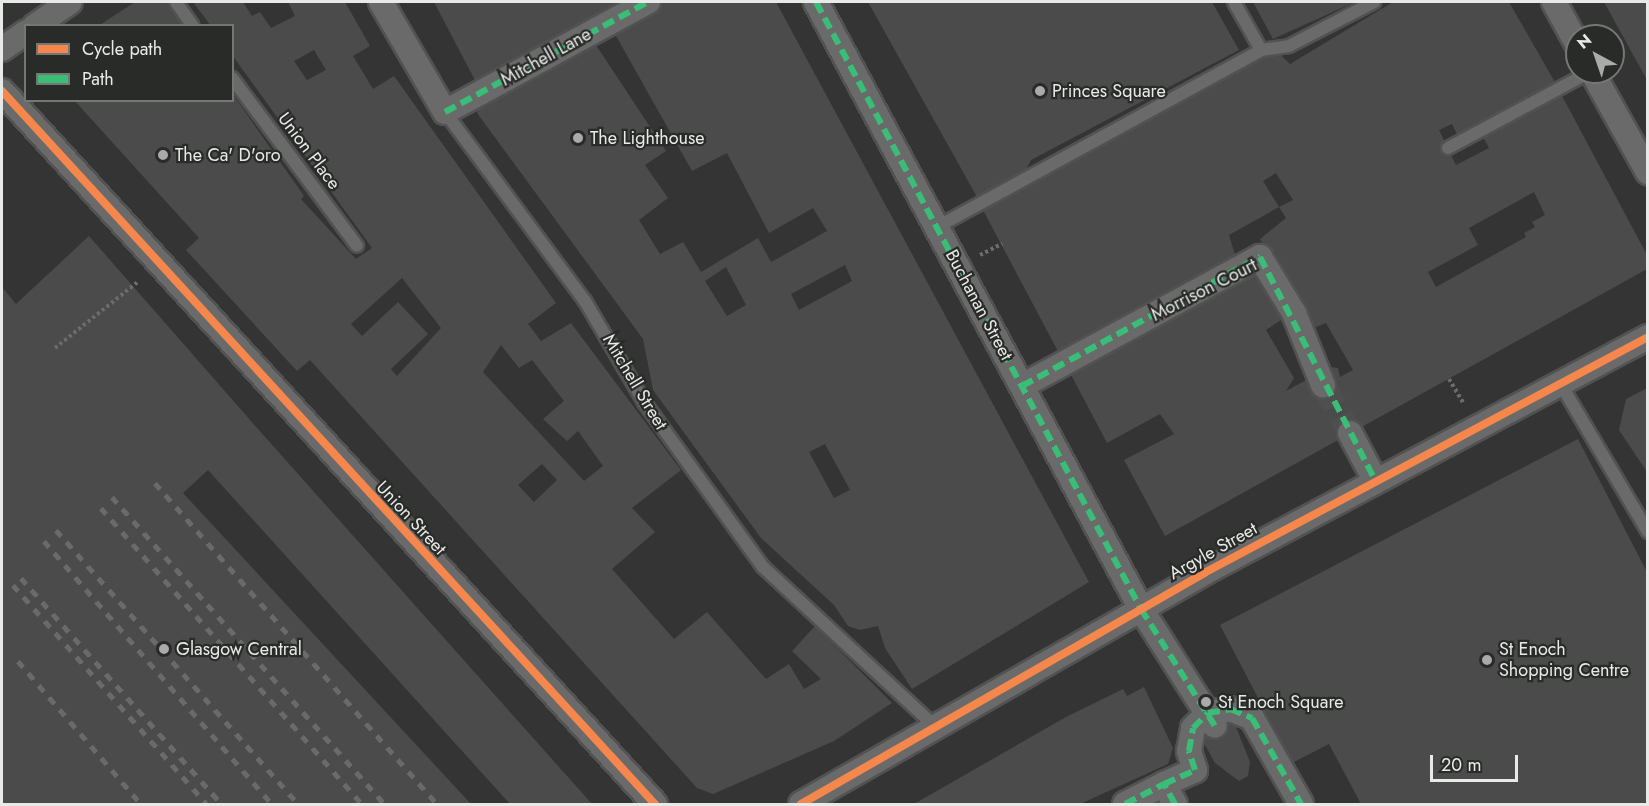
<!DOCTYPE html>
<html>
<head>
<meta charset="utf-8">
<style>
  body { margin:0 }
  #map { position:relative; width:1649px; height:806px; overflow:hidden; background:#343434; font-family:Jost,sans-serif }
  div>[style] { position:absolute }
  [style*='--x'] { left:calc(var(--x)*1px); top:calc(var(--y)*1px); width:calc(var(--w)*1px); rotate:calc(var(--a)*1deg) }
  .building>* { inset:0; background:#4b4b4b }
  .street-tunnel>* { height:24px; margin-top:-12px; transform-origin:0; background:repeating-linear-gradient(90deg,#4f4f4f 0 24px,transparent 0 36px) }
  .path>* { height:4px; margin-top:-2px; transform-origin:0; background:repeating-linear-gradient(90deg,#6c6c6c 0 3px,transparent 0 6px) }
  .roads { filter:drop-shadow(2px 0 #515251) drop-shadow(-2px 0 #515251) drop-shadow(0 2px #515251) drop-shadow(0 -2px #515251) }
  .lane>* { height:12px; margin:-6px; padding:0 6px; transform-origin:6px; border-radius:6px; background:#6a6a6a }
  .street>* { height:24px; margin:-12px; padding:0 12px; transform-origin:12px; border-radius:12px; background:#6a6a6a }
  .rail>* { height:4.5px; margin-top:-2.25px; transform-origin:0; background:repeating-linear-gradient(90deg,#696a69 0 8px,transparent 0 16px) }
  .quiet>* { height:6px; margin-top:-3px; transform-origin:0; background:repeating-linear-gradient(90deg,#3abd76 0 12px,transparent 0 18px) }
  .cycleway>* { height:8px; margin:-4px; padding:0 4px; transform-origin:4px; border-radius:4px; background:#f5874c }
  .dots>* { width:16px; height:16px; translate:-50% -50%; box-sizing:border-box; border:3px solid #292b29; border-radius:50% }
  span { translate:-50% -50%; white-space:nowrap; text-align:center; line-height:1.15; -webkit-text-stroke:4.5px #292b29; paint-order:stroke }
  .street-label { font-size:18px; color:#e8eae8 }
  .poi-label { font-size:18px; color:#e8eae8 }
  .left { translate:0 -50%; text-align:left }
  .frame { position:absolute; inset:0; border:3px solid #e8eae8; pointer-events:none }
  .legend { position:absolute; left:24px; top:24px; width:210px; height:78px; box-sizing:border-box; background:#292b29; border:2px solid #757775; margin:0; padding:8px 10px; list-style:none; font-size:18px; color:#e8eae8 }
  .legend li { display:flex; align-items:center; gap:12px; height:30px }
  .legend b { width:30px; border:2px solid #757775 }
  .north { position:absolute; left:1565px; top:24px; width:60px; height:60px; box-sizing:border-box; background:#292b29; border:2px solid #757775; border-radius:50%; rotate:320deg; font-size:16px; font-weight:700; line-height:24px; text-align:center; color:#e8eae8 }
  .north::after { content:''; display:block; margin:auto; width:21px; height:27px; background:#a9aaa9; clip-path:polygon(50% 0,100% 100%,50% 72%,0 100%) }
  .scale { position:absolute; left:1430px; top:755px; width:88px; height:27px; box-sizing:border-box; border:3px solid #e8eae8; border-top:0; padding-left:8px; font-size:18px; line-height:21px; white-space:nowrap; color:#e8eae8; -webkit-text-stroke:4px #292b29; paint-order:stroke }
</style>
</head>
<body>
<div id="map">
  <div class="building">
    <i style="clip-path:polygon(135px 2px,171px 2px,187px 26px,98px 26px)"></i>
    <i style="clip-path:polygon(evenodd,193px 2px,243px 2px,252px 16px,260px 12px,271px 28px,295px 16px,288px 2px,345px 2px,370px 46px,353px 56px,373px 89px,394px 76px,556px 303px,528px 324px,541px 341px,571px 323px,681px 470px,632px 508px,655px 532px,612px 569px,674px 639px,707px 612px,766px 679px,789px 664px,804px 689px,821px 679px,792px 651px,815px 626px,892px 703px,834px 741px,713px 794px,697px 788px,310px 360px,297px 371px,186px 250px,199px 238px,74px 100px,232px 100px,232px 93px,304px 196px,301px 199px,356px 259px,372px 248px,232px 55px,232px 26px,211px 26px,193px 2px,314px 50px,326px 70px,307px 80px,294px 61px,314px 50px,193px 2px,402px 278px,441px 328px,397px 376px,391px 369px,428px 334px,398px 302px,362px 336px,351px 324px,402px 278px,193px 2px,501px 345px,519px 368px,532px 360px,564px 401px,543px 419px,567px 441px,578px 431px,603px 466px,584px 481px,483px 372px,501px 345px,193px 2px,542px 464px,557px 480px,534px 502px,518px 485px,542px 464px)"></i>
    <i style="clip-path:polygon(434px 2px,626px 2px,478px 86px)"></i>
    <i style="clip-path:polygon(evenodd,658px 2px,776px 2px,1089px 582px,912px 689px,885px 648px,878px 626px,860px 630px,848px 626px,834px 605px,761px 538px,653px 390px,643px 339px,477px 113px,480px 97px,590px 36px,666px 151px,645px 165px,668px 198px,639px 220px,660px 254px,683px 242px,701px 272px,758px 238px,771px 262px,827px 231px,813px 208px,769px 233px,727px 153px,692px 171px,611px 27px,658px 2px,845px 265px,852px 281px,799px 310px,791px 294px,845px 265px,658px 2px,726px 267px,746px 305px,727px 316px,705px 281px,726px 267px,658px 2px,825px 444px,850px 490px,834px 498px,809px 452px,825px 444px)"></i>
    <i style="clip-path:polygon(868px 2px,1212px 2px,1239px 50px,1031px 160px,1025px 172px,977px 197px)"></i>
    <i style="clip-path:polygon(1253px 2px,1355px 2px,1273px 39px)"></i>
    <i style="clip-path:polygon(evenodd,1393px 2px,1509px 2px,1556px 84px,1458px 136px,1452px 124px,1439px 130px,1456px 165px,1489px 148px,1483px 137px,1561px 94px,1647px 255px,1647px 269px,1165px 536px,1124px 460px,1174px 434px,1160px 414px,1107px 443px,1068px 369px,1255px 271px,1284px 318px,1266px 330px,1294px 378px,1286px 391px,1330px 367px,1338px 368px,1340px 377px,1353px 370px,1326px 323px,1314px 328px,1260px 239px,1286px 218px,1279px 207px,1293px 200px,1276px 173px,1263px 181px,1279px 207px,1229px 235px,1236px 258px,1061px 357px,983px 210px,1277px 51px,1290px 64px,1393px 2px,1534px 192px,1545px 215px,1532px 222px,1535px 227px,1524px 233px,1526px 237px,1436px 287px,1428px 272px,1478px 245px,1469px 228px,1534px 192px)"></i>
    <i style="clip-path:polygon(1604px 2px,1647px 2px,1647px 80px)"></i>
    <i style="clip-path:polygon(89px 236px,258px 429px,592px 804px,510px 804px,208px 470px,183px 493px,471px 804px,2px 804px,2px 287px,16px 304px)"></i>
    <i style="clip-path:polygon(1647px 388px,1647px 472px,1619px 430px,1626px 399px)"></i>
    <i style="clip-path:polygon(1578px 439px,1647px 572px,1647px 804px,1361px 804px,1329px 744px,1292px 763px,1220px 625px)"></i>
    <i style="clip-path:polygon(1144px 687px,1173px 748px,1168px 764px,1080px 804px,914px 804px,1066px 717px,1123px 689px,1127px 696px)"></i>
    <i style="clip-path:polygon(1232px 717px,1250px 762px,1248px 776px,1239px 781px,1215px 763px,1199px 734px)"></i>
  </div>
  <div class="street-tunnel">
    <i style="--x:1323;--y:385;--w:55;--a:60.6"></i>
  </div>
  <div class="path">
    <i style="--x:980;--y:255;--w:25;--a:-27"></i>
    <i style="--x:55;--y:348;--w:107;--a:-38.6"></i>
    <i style="--x:1449;--y:379;--w:29;--a:59"></i>
  </div>
  <div class="roads">
    <div class="lane">
      <i style="--x:176;--y:2;--w:29;--a:55"></i>
      <i style="--x:1234;--y:2;--w:55;--a:60.6"></i>
      <i style="--x:232;--y:78;--w:209;--a:53.3"></i>
      <i style="--x:445;--y:112;--w:235;--a:53.5"></i>
      <i style="--x:585;--y:301;--w:117;--a:59.7"></i>
      <i style="--x:644;--y:402;--w:203;--a:54.2"></i>
      <i style="--x:763;--y:567;--w:234;--a:42.8"></i>
      <i style="--x:1448;--y:148;--w:161;--a:-28.2"></i>
      <i style="--x:937;--y:227;--w:369;--a:-28.6"></i>
      <i style="--x:1261;--y:50;--w:28;--a:-8"></i>
      <i style="--x:1289;--y:46;--w:96;--a:-27.4"></i>
      <i style="--x:1560;--y:383;--w:173;--a:59.4"></i>
    </div>
    <div class="street">
      <i style="--x:381;--y:2;--w:127;--a:59.8"></i>
      <i style="--x:445;--y:112;--w:231;--a:-28.5"></i>
      <i style="--x:816;--y:2;--w:689;--a:61.83"></i>
      <i style="--x:1141;--y:609;--w:138;--a:57.7"></i>
      <i style="--x:1554;--y:2;--w:48;--a:61.3"></i>
      <i style="--x:35;--y:26;--w:42;--a:-34.4"></i>
      <i style="--x:2;--y:49;--w:29;--a:-35"></i>
      <i style="--x:1592;--y:72;--w:115;--a:60.8"></i>
      <i style="--x:2;--y:91;--w:967;--a:47.52"></i>
      <i style="--x:1022;--y:386;--w:271;--a:-28.5"></i>
      <i style="--x:1260;--y:257;--w:66;--a:58.7"></i>
      <i style="--x:1294;--y:313;--w:78;--a:68.1"></i>
      <i style="--x:1350;--y:433;--w:53;--a:62"></i>
      <i style="--x:801;--y:804;--w:465;--a:-29.8"></i>
      <i style="--x:1204;--y:573;--w:503;--a:-27.99"></i>
      <i style="--x:1125;--y:804;--w:44;--a:-27.1"></i>
      <i style="--x:1175;--y:804;--w:23;--a:-119"></i>
      <i style="--x:1164;--y:784;--w:34;--a:-24"></i>
      <i style="--x:1195;--y:770;--w:20;--a:-108"></i>
      <i style="--x:1189;--y:751;--w:23;--a:-80"></i>
      <i style="--x:1193;--y:728;--w:21;--a:-45"></i>
      <i style="--x:1208;--y:713;--w:22;--a:-10"></i>
      <i style="--x:1230;--y:709;--w:24;--a:22"></i>
      <i style="--x:1252;--y:718;--w:99;--a:60.3"></i>
    </div>
  </div>
  <div class="rail">
    <i style="--x:155;--y:483;--w:427;--a:48.7"></i>
    <i style="--x:112;--y:497;--w:411;--a:48.4"></i>
    <i style="--x:101;--y:508;--w:395;--a:48.6"></i>
    <i style="--x:56;--y:530;--w:366;--a:48.5"></i>
    <i style="--x:44;--y:541;--w:348;--a:49.1"></i>
    <i style="--x:21;--y:578;--w:302;--a:48.4"></i>
    <i style="--x:13;--y:585;--w:293;--a:48.5"></i>
    <i style="--x:18;--y:661;--w:189;--a:49.3"></i>
  </div>
  <div class="quiet">
    <i style="--x:816;--y:2;--w:689;--a:61.83"></i>
    <i style="--x:1141;--y:609;--w:138;--a:57.7"></i>
    <i style="--x:445;--y:112;--w:231;--a:-28.5"></i>
    <i style="--x:1022;--y:386;--w:271;--a:-28.5"></i>
    <i style="--x:1260;--y:257;--w:251;--a:62.7"></i>
    <i style="--x:1125;--y:804;--w:44;--a:-27.1"></i>
    <i style="--x:1175;--y:804;--w:23;--a:-119"></i>
    <i style="--x:1164;--y:784;--w:34;--a:-24"></i>
    <i style="--x:1195;--y:770;--w:20;--a:-108"></i>
    <i style="--x:1189;--y:751;--w:23;--a:-80"></i>
    <i style="--x:1193;--y:728;--w:21;--a:-45"></i>
    <i style="--x:1208;--y:713;--w:22;--a:-10"></i>
    <i style="--x:1230;--y:709;--w:24;--a:22"></i>
    <i style="--x:1252;--y:718;--w:99;--a:60.3"></i>
  </div>
  <div class="cycleway">
    <i style="--x:2;--y:91;--w:967;--a:47.52"></i>
    <i style="--x:801;--y:804;--w:465;--a:-29.8"></i>
    <i style="--x:1204;--y:573;--w:503;--a:-27.99"></i>
  </div>
  <div class="dots">
    <i style="left:1040px;top:91px;background:#a9aaa9"></i>
    <i style="left:578px;top:138px;background:#a9aaa9"></i>
    <i style="left:163px;top:155px;background:#a9aaa9"></i>
    <i style="left:164px;top:649px;background:#a9aaa9"></i>
    <i style="left:1487px;top:660px;background:#a9aaa9"></i>
    <i style="left:1206px;top:702px;background:#a9aaa9"></i>
  </div>
  <div class="street-label">
    <span style="left:546px;top:57px;rotate:-29deg">Mitchell Lane</span>
    <span style="left:309px;top:151px;rotate:53deg">Union Place</span>
    <span style="left:1204px;top:290px;rotate:-27deg">Morrison Court</span>
    <span style="left:979px;top:305px;rotate:62deg">Buchanan Street</span>
    <span style="left:635px;top:382px;rotate:59deg">Mitchell Street</span>
    <span style="left:411px;top:518px;rotate:47deg">Union Street</span>
    <span style="left:1213px;top:551px;rotate:-29deg">Argyle Street</span>
  </div>
  <div class="poi-label">
    <span class="left" style="left:1052px;top:91px">Princes Square</span>
    <span class="left" style="left:590px;top:138px">The Lighthouse</span>
    <span class="left" style="left:175px;top:155px">The Ca' D'oro</span>
    <span class="left" style="left:176px;top:649px">Glasgow Central</span>
    <span class="left" style="left:1499px;top:660px">St Enoch<br>Shopping Centre</span>
    <span class="left" style="left:1218px;top:702px">St Enoch Square</span>
  </div>
  <div class="frame"></div>
  <ul class="legend">
  <li><b style="height:8px;background:#f5874c"></b>Cycle path</li>
  <li><b style="height:8px;background:#3abd76"></b>Path</li>
  </ul>
  <div class="north">N</div>
  <div class="scale">20 m</div>
</div>
</body>
</html>
